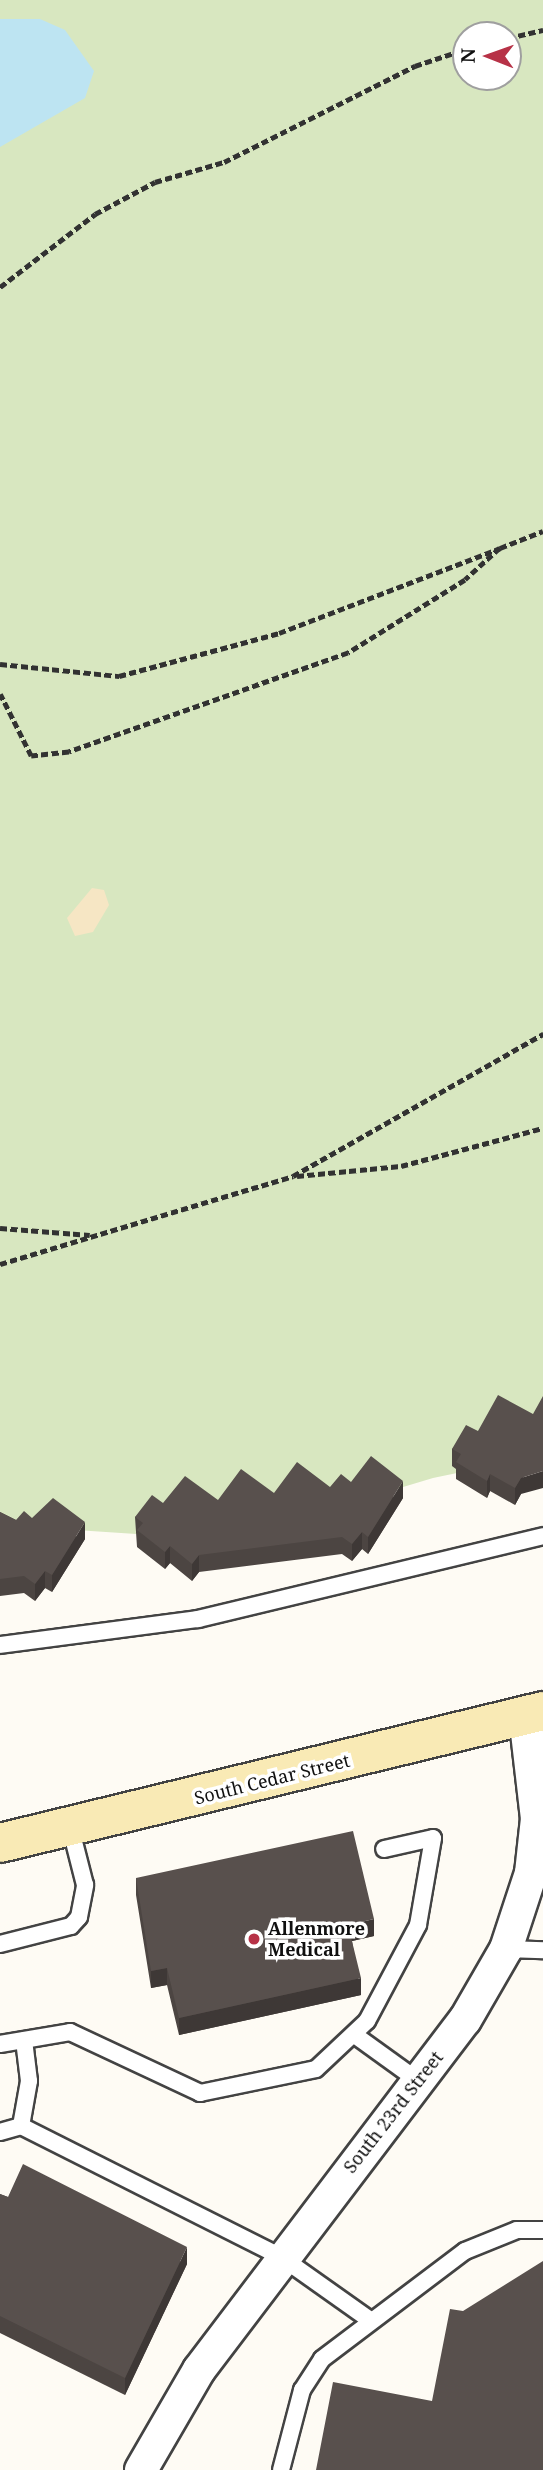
<!DOCTYPE html>
<html>
<head>
<meta charset="utf-8">
<style>
  body { margin:0 }
  #map { position:relative; width:543px; height:2470px; overflow:hidden; background:#fefbf4; font-family:"Noto Serif",serif }
  div>[style] { position:absolute }
  [style*='--x'] { left:calc(var(--x)*1px); top:calc(var(--y)*1px); width:calc(var(--w)*1px); rotate:calc(var(--a)*1deg) }
  .green>* { inset:0; background:#d8e7c0 }
  .sand>* { inset:0; background:#f6e6c4 }
  .water>* { inset:0; background:#bde4f2 }
  .path>* { height:4.5px; margin-top:-2.25px; transform-origin:0; background:repeating-linear-gradient(90deg,#323232 0 7px,transparent 0 10.5px) }
  .roads { filter:drop-shadow(2px 0 #434343) drop-shadow(-2px 0 #434343) drop-shadow(0 2px #434343) drop-shadow(0 -2px #434343) }
  .service>* { height:16px; margin:-8px; padding:0 8px; transform-origin:8px; border-radius:8px; background:#fff }
  .minor>* { height:32px; margin:-16px; padding:0 16px; transform-origin:16px; border-radius:16px; background:#fff }
  .secondary>* { height:38px; margin:-19px; padding:0 19px; transform-origin:19px; border-radius:19px; background:#f9eab5 }
  .wall>* { inset:0; background:#4c4542 }
  .shaded-wall>* { inset:0; background:#3e3836 }
  .building>* { inset:0; background:#58504d }
  .dots>* { width:19px; height:19px; translate:-50% -50%; box-sizing:border-box; border:4px solid #fff; border-radius:50% }
  span { translate:-50% -50%; white-space:nowrap; text-align:center; line-height:1.15; -webkit-text-stroke:7px #fff; paint-order:stroke }
  .street-label { font-size:18px; color:#101010 }
  .poi-label { font-size:18px; color:#101010; font-weight:700 }
  .left { translate:0 -50%; text-align:left }
  .north { position:absolute; left:452px; top:21px; width:70px; height:70px; box-sizing:border-box; background:#fff; border:2px solid #9f9f9f; border-radius:50%; rotate:271deg; font-size:19px; font-weight:700; line-height:28px; text-align:center; color:#101010 }
  .north::after { content:''; display:block; margin:auto; width:24px; height:32px; background:#b73247; clip-path:polygon(50% 0,100% 100%,50% 72%,0 100%) }
</style>
</head>
<body>
<div id="map">
  <div class="green">
    <i style="clip-path:polygon(evenodd,0 0,543px 0,543px 1455px,433px 1478px,227px 1540px,0 1525px,0 0,466px 35px,508px 35px,508px 77px,466px 77px,466px 35px)"></i>
  </div>
  <div class="sand">
    <i style="clip-path:polygon(92px 888px,104px 890px,109px 905px,93px 932px,75px 936px,67px 918px)"></i>
  </div>
  <div class="water">
    <i style="clip-path:polygon(0 19px,40px 19px,65px 30px,94px 71px,85px 98px,0 147px)"></i>
  </div>
  <div class="path">
    <i style="--x:508;--y:38;--w:36;--a:-13"></i>
    <i style="--x:0;--y:287;--w:120;--a:-37.5"></i>
    <i style="--x:95;--y:214;--w:68;--a:-28.1"></i>
    <i style="--x:155;--y:182;--w:72;--a:-16.2"></i>
    <i style="--x:224;--y:162;--w:214;--a:-26.7"></i>
    <i style="--x:415;--y:66;--w:54;--a:-18.4"></i>
    <i style="--x:500;--y:548;--w:46;--a:-21.6"></i>
    <i style="--x:0;--y:664;--w:120;--a:5.8"></i>
    <i style="--x:119;--y:676;--w:166;--a:-15"></i>
    <i style="--x:279;--y:633;--w:237;--a:-21"></i>
    <i style="--x:500;--y:548;--w:47;--a:137.6"></i>
    <i style="--x:465;--y:580;--w:138;--a:148"></i>
    <i style="--x:348;--y:653;--w:296;--a:160.5"></i>
    <i style="--x:69;--y:752;--w:38;--a:174"></i>
    <i style="--x:31;--y:756;--w:69;--a:-116.6"></i>
    <i style="--x:297;--y:1176;--w:104;--a:-5.5"></i>
    <i style="--x:401;--y:1166;--w:147;--a:-15"></i>
    <i style="--x:0;--y:1228;--w:90;--a:4.4"></i>
    <i style="--x:0;--y:1264;--w:306;--a:-16.7"></i>
    <i style="--x:293;--y:1176;--w:288;--a:-29.6"></i>
  </div>
  <div class="roads">
    <div class="service">
      <i style="--x:0;--y:1645;--w:200;--a:-7.5"></i>
      <i style="--x:198;--y:1619;--w:355;--a:-13.5"></i>
      <i style="--x:0;--y:1944;--w:73;--a:-14.2"></i>
      <i style="--x:71;--y:1926;--w:12;--a:-48"></i>
      <i style="--x:79;--y:1917;--w:33;--a:-79"></i>
      <i style="--x:85;--y:1885;--w:61;--a:-104.3"></i>
      <i style="--x:506;--y:1949;--w:37;--a:2"></i>
      <i style="--x:356;--y:2036;--w:75;--a:35.8"></i>
      <i style="--x:0;--y:2044;--w:71;--a:-9.7"></i>
      <i style="--x:70;--y:2032;--w:144;--a:25.1"></i>
      <i style="--x:200;--y:2093;--w:118;--a:-11.7"></i>
      <i style="--x:316;--y:2069;--w:70;--a:-43.3"></i>
      <i style="--x:367;--y:2021;--w:109;--a:-62"></i>
      <i style="--x:418;--y:1925;--w:88;--a:-80.2"></i>
      <i style="--x:433;--y:1838;--w:50;--a:167.3"></i>
      <i style="--x:21;--y:2126;--w:46;--a:-79.9"></i>
      <i style="--x:29;--y:2081;--w:41;--a:-97"></i>
      <i style="--x:0;--y:2132;--w:22;--a:-16"></i>
      <i style="--x:21;--y:2126;--w:291;--a:26.7"></i>
      <i style="--x:281;--y:2257;--w:109;--a:35.3"></i>
      <i style="--x:281;--y:2470;--w:83;--a:-75.3"></i>
      <i style="--x:302;--y:2390;--w:37;--a:-57"></i>
      <i style="--x:322;--y:2359;--w:179;--a:-37.1"></i>
      <i style="--x:465;--y:2251;--w:56;--a:-22"></i>
      <i style="--x:517;--y:2230;--w:26;--a:0"></i>
    </div>
    <div class="minor">
      <i style="--x:141;--y:2470;--w:116;--a:-59.9"></i>
      <i style="--x:199;--y:2370;--w:440;--a:-52.8"></i>
      <i style="--x:465;--y:2020;--w:82;--a:-60"></i>
      <i style="--x:506;--y:1949;--w:80;--a:-71.8"></i>
      <i style="--x:531;--y:1873;--w:54;--a:-83.7"></i>
      <i style="--x:537;--y:1819;--w:104;--a:-96.6"></i>
    </div>
    <div class="secondary">
      <i style="--x:0;--y:1843;--w:559;--a:-13.66"></i>
    </div>
  </div>
  <div class="wall">
    <i style="clip-path:polygon(533px 1414px,521px 1494px,515px 1505px,490px 1491px,487px 1498px,456px 1479px,456px 1469px,452px 1466px,452px 1449px,478px 1431px)"></i>
    <i style="clip-path:polygon(330px 1487px,403px 1498px,368px 1554px,362px 1549px,352px 1561px,342px 1554px,199px 1572px,192px 1581px,170px 1563px,165px 1569px,137px 1547px,135px 1517px,163px 1503px,218px 1500px,274px 1493px)"></i>
    <i style="clip-path:polygon(0 1512px,16px 1520px,85px 1539px,52px 1592px,45px 1588px,35px 1601px,24px 1593px,0 1596px)"></i>
    <i style="clip-path:polygon(136px 1878px,374px 1936px,352px 1941px,361px 1995px,179px 2035px,167px 1985px,151px 1988px,136px 1895px)"></i>
    <i style="clip-path:polygon(0 2194px,187px 2264px,125px 2395px,0 2333px)"></i>
  </div>
  <div class="shaded-wall">
    <i style="clip-path:polygon(543px 1471px,543px 1488px,521px 1494px,515px 1505px,515px 1488px,521px 1478px)"></i>
    <i style="clip-path:polygon(490px 1474px,490px 1491px,487px 1498px,487px 1481px)"></i>
    <i style="clip-path:polygon(403px 1481px,403px 1498px,368px 1554px,368px 1537px)"></i>
    <i style="clip-path:polygon(85px 1522px,85px 1539px,52px 1592px,52px 1575px)"></i>
    <i style="clip-path:polygon(362px 1532px,362px 1549px,352px 1561px,352px 1544px)"></i>
    <i style="clip-path:polygon(170px 1546px,170px 1563px,165px 1569px,165px 1552px)"></i>
    <i style="clip-path:polygon(199px 1555px,199px 1572px,192px 1581px,192px 1564px)"></i>
    <i style="clip-path:polygon(45px 1571px,45px 1588px,35px 1601px,35px 1584px)"></i>
    <i style="clip-path:polygon(374px 1919px,374px 1936px,348px 1942px,348px 1925px)"></i>
    <i style="clip-path:polygon(167px 1968px,167px 1985px,151px 1988px,151px 1971px)"></i>
    <i style="clip-path:polygon(361px 1978px,361px 1995px,179px 2035px,179px 2018px)"></i>
    <i style="clip-path:polygon(187px 2247px,187px 2264px,125px 2395px,125px 2378px)"></i>
  </div>
  <div class="building">
    <i style="clip-path:polygon(498px 1395px,533px 1414px,543px 1396px,543px 1471px,521px 1478px,515px 1488px,490px 1474px,487px 1481px,456px 1462px,461px 1454px,452px 1449px,466px 1425px,478px 1431px)"></i>
    <i style="clip-path:polygon(371px 1456px,403px 1481px,368px 1537px,362px 1532px,352px 1544px,342px 1537px,199px 1555px,192px 1564px,170px 1546px,165px 1552px,137px 1530px,143px 1523px,135px 1517px,152px 1495px,163px 1503px,185px 1476px,218px 1500px,241px 1469px,274px 1493px,297px 1462px,330px 1487px,341px 1474px,351px 1482px)"></i>
    <i style="clip-path:polygon(53px 1498px,85px 1522px,52px 1575px,45px 1571px,35px 1584px,24px 1576px,0 1579px,0 1512px,16px 1520px,24px 1511px,32px 1518px)"></i>
    <i style="clip-path:polygon(353px 1831px,374px 1919px,348px 1925px,361px 1978px,179px 2018px,167px 1968px,151px 1971px,136px 1878px)"></i>
    <i style="clip-path:polygon(23px 2164px,187px 2247px,125px 2378px,0 2316px,0 2194px,8px 2197px)"></i>
    <i style="clip-path:polygon(543px 2261px,543px 2470px,316px 2470px,333px 2382px,432px 2401px,450px 2309px,463px 2311px)"></i>
  </div>
  <div class="dots">
    <i style="left:254px;top:1939px;background:#b73247"></i>
  </div>
  <div class="street-label">
    <span style="left:272px;top:1779px;rotate:-14deg">South Cedar Street</span>
    <span style="left:393px;top:2112px;rotate:-52deg">South 23rd Street</span>
  </div>
  <div class="poi-label">
    <span class="left" style="left:268px;top:1939px">Allenmore<br>Medical</span>
  </div>
  <div class="north">N</div>
</div>
</body>
</html>
